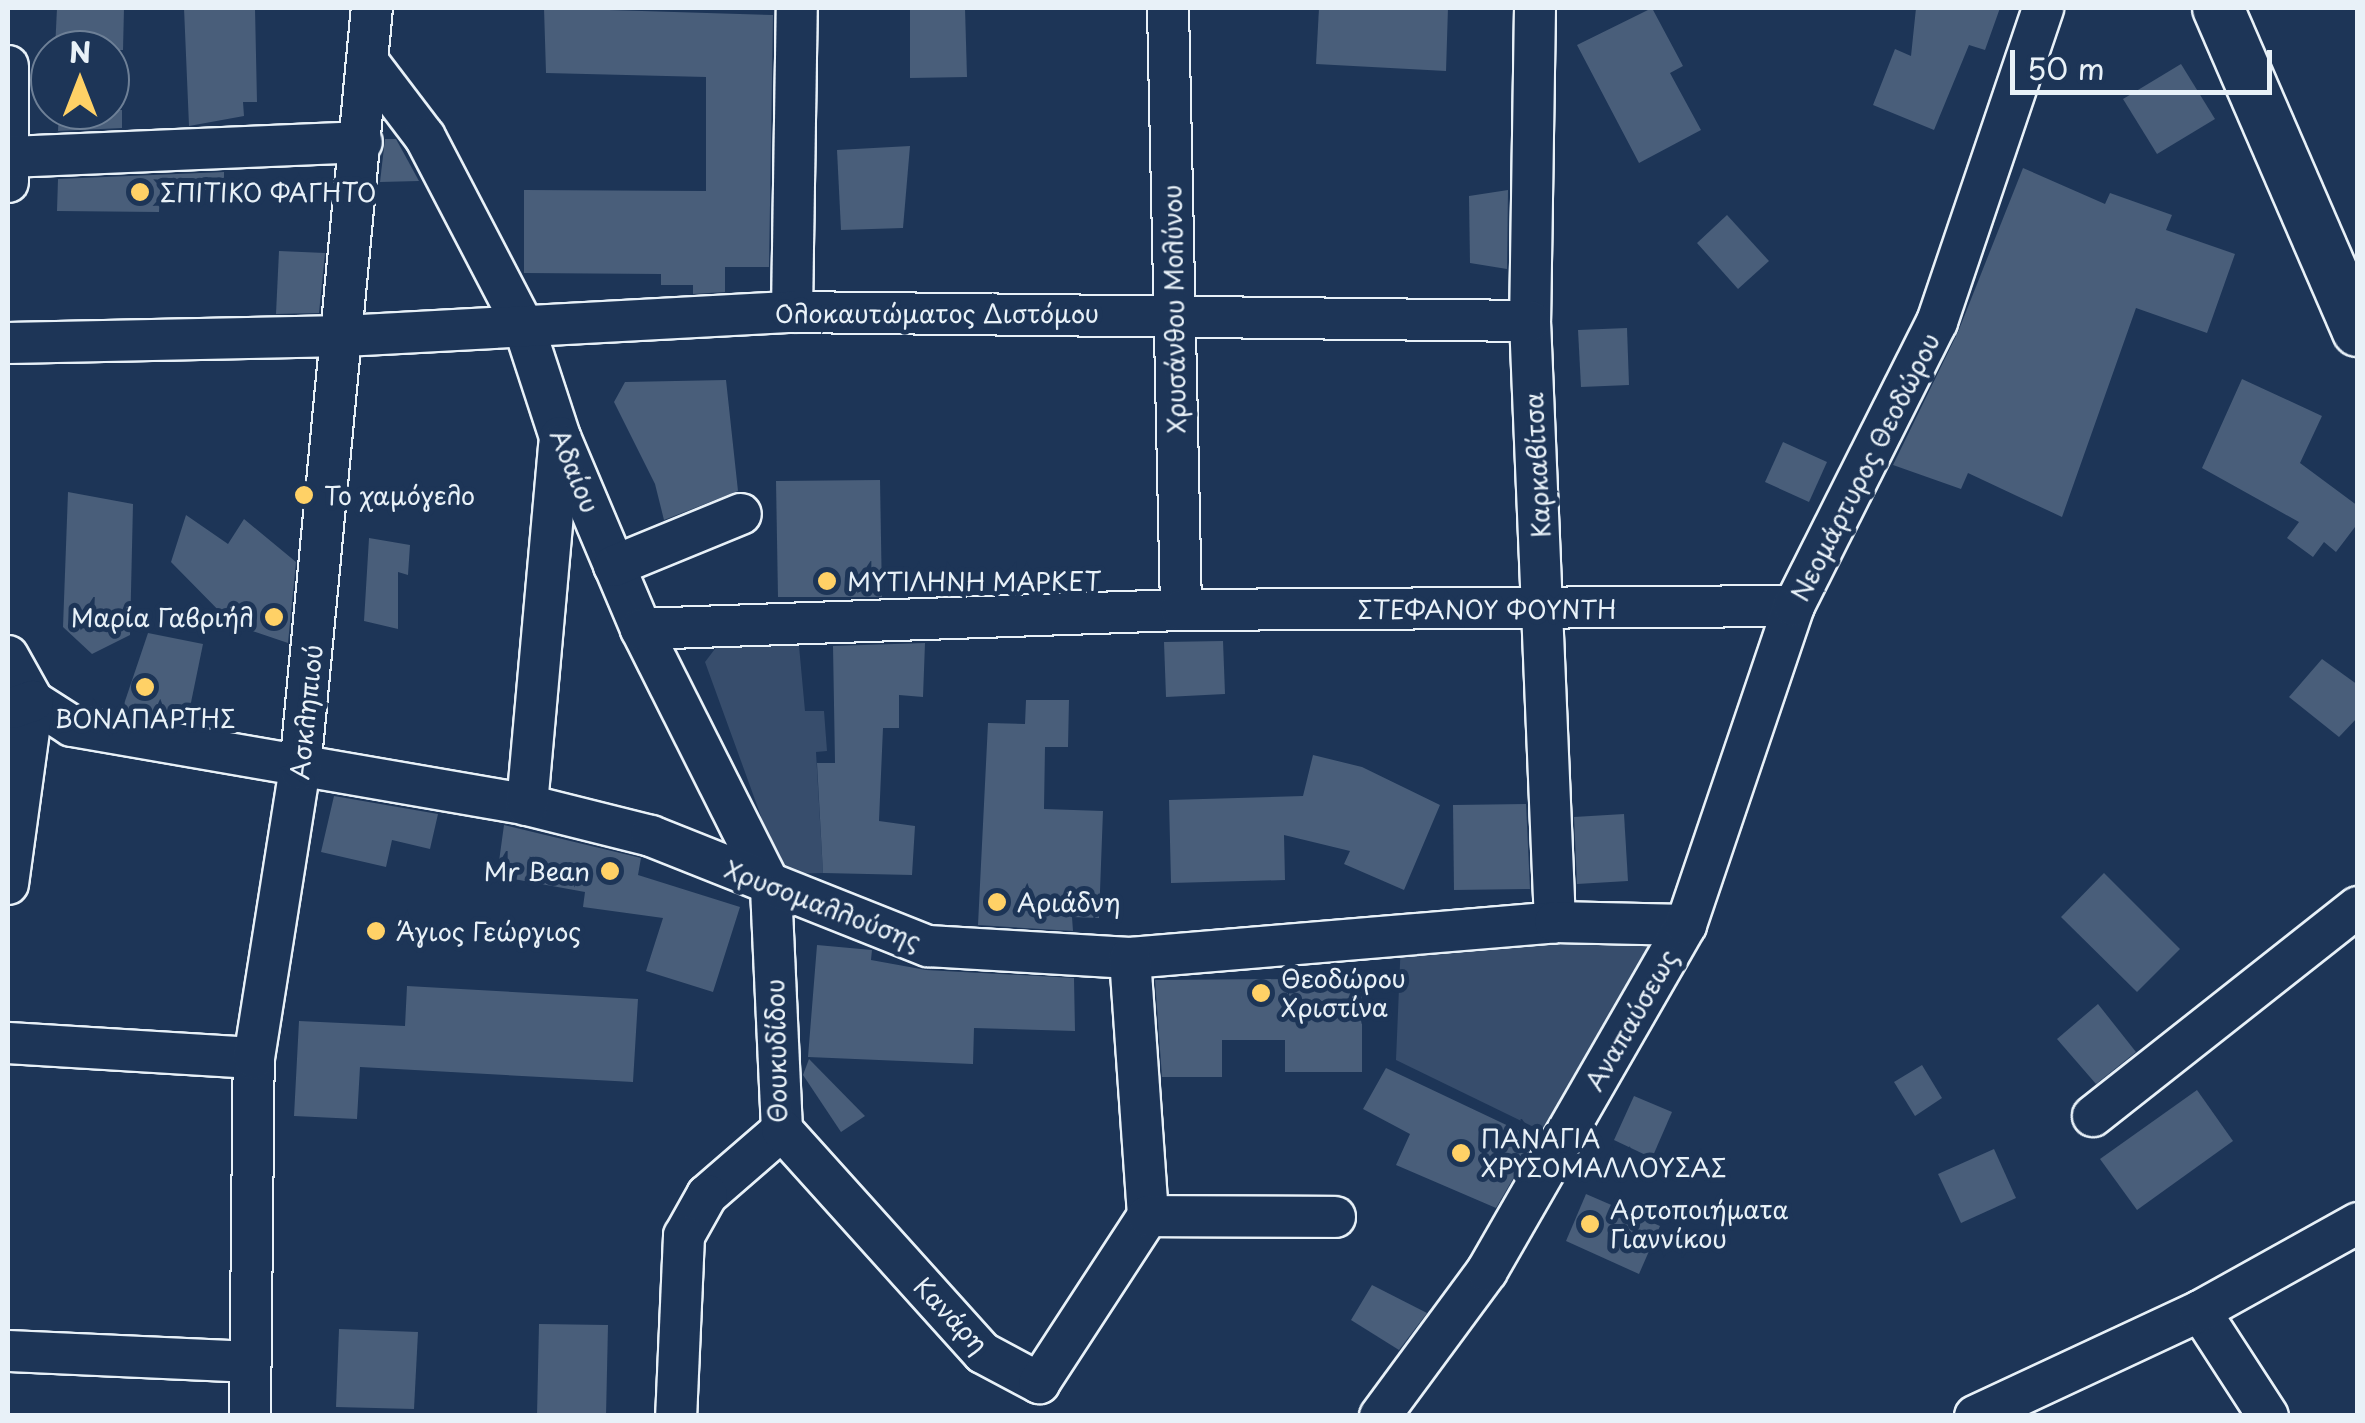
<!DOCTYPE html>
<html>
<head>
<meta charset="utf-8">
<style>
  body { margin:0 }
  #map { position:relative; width:2365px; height:1423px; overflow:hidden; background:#1d3557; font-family:"Playpen Sans",sans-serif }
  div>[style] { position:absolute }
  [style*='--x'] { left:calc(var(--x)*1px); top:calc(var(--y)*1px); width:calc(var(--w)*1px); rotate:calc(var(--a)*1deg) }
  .green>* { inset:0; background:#374d6c }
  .building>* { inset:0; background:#495e7a }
  .roads { filter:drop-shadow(2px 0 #e8f1f8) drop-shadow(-2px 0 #e8f1f8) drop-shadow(0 2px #e8f1f8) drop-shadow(0 -2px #e8f1f8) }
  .minor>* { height:40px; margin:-20px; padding:0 20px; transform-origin:20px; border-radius:20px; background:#1d3557 }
  .major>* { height:50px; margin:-25px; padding:0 25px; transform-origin:25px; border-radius:25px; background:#1d3557 }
  .dots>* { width:28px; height:28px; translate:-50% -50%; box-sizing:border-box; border:5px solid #1d3557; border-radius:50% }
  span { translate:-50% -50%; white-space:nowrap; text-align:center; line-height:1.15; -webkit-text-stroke:10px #1d3557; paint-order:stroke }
  .poi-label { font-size:25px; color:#e8f1f8 }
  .left { translate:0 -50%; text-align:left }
  .right { translate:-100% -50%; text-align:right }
  .street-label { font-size:25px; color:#e8f1f8 }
  .frame { position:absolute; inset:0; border:10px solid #e8f1f8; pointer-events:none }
  .north { position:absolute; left:30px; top:30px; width:100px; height:100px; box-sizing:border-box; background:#1d3557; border:2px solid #6e8097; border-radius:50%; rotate:0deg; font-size:28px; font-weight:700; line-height:40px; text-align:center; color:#e8f1f8 }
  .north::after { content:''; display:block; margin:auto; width:35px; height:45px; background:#ffd166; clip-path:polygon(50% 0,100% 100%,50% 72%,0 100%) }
  .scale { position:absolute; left:2010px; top:50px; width:262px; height:45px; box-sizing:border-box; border:5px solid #e8f1f8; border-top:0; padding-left:12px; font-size:30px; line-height:35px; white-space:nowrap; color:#e8f1f8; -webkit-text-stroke:8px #1d3557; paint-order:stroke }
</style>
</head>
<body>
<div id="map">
  <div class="green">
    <i style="clip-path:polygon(798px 635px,805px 711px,824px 711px,827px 751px,816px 752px,823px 873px,782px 874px,705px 662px,724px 637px)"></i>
    <i style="clip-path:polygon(1670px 937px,1550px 1135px,1396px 1060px,1401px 940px)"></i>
  </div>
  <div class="building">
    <i style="clip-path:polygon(57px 8px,124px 8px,123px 50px,55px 50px)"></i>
    <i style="clip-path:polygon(184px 8px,255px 8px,257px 102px,243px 102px,244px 116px,189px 126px)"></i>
    <i style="clip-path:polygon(544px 8px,773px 15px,769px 267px,725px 267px,725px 292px,693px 294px,693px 285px,661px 285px,661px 274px,524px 273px,524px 190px,706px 191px,706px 77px,546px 73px)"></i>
    <i style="clip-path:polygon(910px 8px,965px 8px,967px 77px,910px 78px)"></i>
    <i style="clip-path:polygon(1319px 8px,1448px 8px,1446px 71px,1316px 64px)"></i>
    <i style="clip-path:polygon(1652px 8px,1683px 66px,1670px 73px,1701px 130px,1639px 163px,1577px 45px)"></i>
    <i style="clip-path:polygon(1916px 8px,2000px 8px,1985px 50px,1969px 45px,1934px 130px,1873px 105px,1895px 49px,1911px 56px)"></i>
    <i style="clip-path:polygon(2181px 64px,2215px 119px,2157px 154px,2123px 99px)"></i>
    <i style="clip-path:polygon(59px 110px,122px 110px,122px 128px,58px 131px)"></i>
    <i style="clip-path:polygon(385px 139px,396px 139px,419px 181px,380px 182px)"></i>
    <i style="clip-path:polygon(910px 146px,903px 228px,841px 230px,837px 150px)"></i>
    <i style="clip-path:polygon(2023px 168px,2105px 204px,2110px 193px,2172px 215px,2166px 230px,2235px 254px,2207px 333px,2136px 308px,2062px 517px,1968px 473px,1961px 489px,1893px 465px,1958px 332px)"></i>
    <i style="clip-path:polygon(224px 172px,224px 190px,160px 190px,159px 212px,57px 211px,58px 179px)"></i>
    <i style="clip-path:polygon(1508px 190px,1507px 269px,1470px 263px,1469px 196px)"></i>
    <i style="clip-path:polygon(1727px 215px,1769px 261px,1738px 289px,1697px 243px)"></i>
    <i style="clip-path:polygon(279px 251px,325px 253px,319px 313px,276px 314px)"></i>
    <i style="clip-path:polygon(1627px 328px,1629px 385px,1581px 387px,1578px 330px)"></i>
    <i style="clip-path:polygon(2242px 379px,2322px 416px,2300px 463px,2358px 506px,2358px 523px,2336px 552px,2324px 542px,2313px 557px,2287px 538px,2299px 522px,2202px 468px)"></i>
    <i style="clip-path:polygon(726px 380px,738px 491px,664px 520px,655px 484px,614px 402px,625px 382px)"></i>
    <i style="clip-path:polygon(1783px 442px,1827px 462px,1809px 502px,1765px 482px)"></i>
    <i style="clip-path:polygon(880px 480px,882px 597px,778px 597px,776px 481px)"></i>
    <i style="clip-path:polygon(68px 492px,133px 504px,130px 635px,92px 654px,63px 627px)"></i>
    <i style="clip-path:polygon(186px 515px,228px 544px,244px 519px,296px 562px,288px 643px,232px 624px,171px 562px)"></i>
    <i style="clip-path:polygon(369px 538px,410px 545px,408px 575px,398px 572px,398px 629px,364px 621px)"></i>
    <i style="clip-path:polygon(148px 633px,203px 644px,187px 722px,122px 710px)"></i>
    <i style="clip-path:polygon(1223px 641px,1225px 694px,1166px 697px,1164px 642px)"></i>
    <i style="clip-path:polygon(925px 643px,923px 697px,899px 695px,899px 728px,883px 728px,879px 821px,915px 826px,912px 875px,823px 873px,817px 763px,835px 763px,833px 646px)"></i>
    <i style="clip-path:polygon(2322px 659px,2358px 685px,2358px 717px,2339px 737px,2289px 697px)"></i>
    <i style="clip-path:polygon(1026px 700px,1069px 700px,1068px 747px,1045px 747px,1044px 809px,1103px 811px,1099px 918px,1072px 917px,1073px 931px,978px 925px,988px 723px,1025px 724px)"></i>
    <i style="clip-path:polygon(1313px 755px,1362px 767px,1440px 805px,1404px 890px,1344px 864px,1350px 851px,1284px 835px,1285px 880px,1171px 883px,1169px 800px,1303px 796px)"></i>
    <i style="clip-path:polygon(334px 796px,438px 814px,430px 849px,392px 840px,386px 867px,321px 852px)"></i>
    <i style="clip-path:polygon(1526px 804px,1530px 889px,1454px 890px,1453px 805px)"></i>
    <i style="clip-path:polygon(1624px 814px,1628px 881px,1577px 884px,1574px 817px)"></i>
    <i style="clip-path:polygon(504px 825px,641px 858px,638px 875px,740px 907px,713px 992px,646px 971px,663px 918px,583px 907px,585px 892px,497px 876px)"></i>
    <i style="clip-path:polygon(2104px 873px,2180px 949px,2137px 992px,2061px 917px)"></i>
    <i style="clip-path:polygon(817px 945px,872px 950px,871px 960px,926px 970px,1074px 978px,1075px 1031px,974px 1028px,973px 1064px,808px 1057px)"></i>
    <i style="clip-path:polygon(1288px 979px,1288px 996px,1295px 979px,1362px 979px,1362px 1072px,1285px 1072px,1285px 1040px,1222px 1040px,1222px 1077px,1162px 1077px,1155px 980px)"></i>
    <i style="clip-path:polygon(407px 986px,638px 999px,633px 1082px,360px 1067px,357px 1119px,294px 1116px,299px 1021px,405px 1026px)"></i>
    <i style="clip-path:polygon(2098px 1004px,2136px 1052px,2096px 1084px,2057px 1039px)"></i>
    <i style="clip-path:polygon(809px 1059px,865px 1116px,841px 1132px,803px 1075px)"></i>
    <i style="clip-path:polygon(1922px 1065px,1942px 1098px,1915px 1116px,1894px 1082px)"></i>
    <i style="clip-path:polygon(1386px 1068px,1536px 1139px,1496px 1208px,1396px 1165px,1410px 1134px,1363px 1109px)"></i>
    <i style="clip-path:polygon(2197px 1090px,2233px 1141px,2137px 1210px,2100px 1159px)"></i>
    <i style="clip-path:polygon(1634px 1096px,1672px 1112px,1652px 1158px,1614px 1140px)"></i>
    <i style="clip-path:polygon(1994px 1149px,2016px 1198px,1961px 1223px,1938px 1174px)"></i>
    <i style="clip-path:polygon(1586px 1194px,1660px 1226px,1639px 1274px,1566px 1241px)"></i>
    <i style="clip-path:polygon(1372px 1285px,1427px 1313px,1399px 1350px,1351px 1320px)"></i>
    <i style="clip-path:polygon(539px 1324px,608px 1325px,606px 1416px,537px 1416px)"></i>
    <i style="clip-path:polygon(339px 1329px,418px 1332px,414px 1409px,336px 1407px)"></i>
  </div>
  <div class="roads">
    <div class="minor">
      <i style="--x:1168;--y:8;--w:602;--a:88.76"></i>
      <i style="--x:1535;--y:8;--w:313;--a:90.9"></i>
      <i style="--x:1530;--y:321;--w:602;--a:87.62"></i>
      <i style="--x:368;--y:62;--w:94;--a:52.8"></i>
      <i style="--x:425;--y:137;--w:214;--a:62.5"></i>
      <i style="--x:524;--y:327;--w:116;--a:71.9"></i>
      <i style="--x:560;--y:437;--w:208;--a:67.1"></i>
      <i style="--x:641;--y:629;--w:290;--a:63.3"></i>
      <i style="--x:771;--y:888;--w:242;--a:87.4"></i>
      <i style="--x:782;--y:1130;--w:99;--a:139.1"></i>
      <i style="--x:707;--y:1195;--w:47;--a:119.3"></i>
      <i style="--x:684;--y:1236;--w:180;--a:92.5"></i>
      <i style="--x:8;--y:66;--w:116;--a:90"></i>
      <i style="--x:8;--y:157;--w:354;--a:-2.4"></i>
      <i style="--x:792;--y:312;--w:304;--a:-89.1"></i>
      <i style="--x:8;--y:343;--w:336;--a:-1.2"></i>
      <i style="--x:344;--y:336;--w:449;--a:-3.1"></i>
      <i style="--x:792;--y:312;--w:738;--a:0.7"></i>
      <i style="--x:614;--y:566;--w:137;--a:-22.3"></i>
      <i style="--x:641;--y:629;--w:540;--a:-2.02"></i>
      <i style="--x:1181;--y:610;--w:613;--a:-0.37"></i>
      <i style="--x:8;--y:656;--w:51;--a:60.9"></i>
      <i style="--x:33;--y:701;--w:46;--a:32.7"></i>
      <i style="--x:72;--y:726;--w:462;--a:9.8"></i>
      <i style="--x:527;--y:805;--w:128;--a:14"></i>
      <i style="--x:651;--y:836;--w:298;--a:21.7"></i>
      <i style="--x:928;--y:946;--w:202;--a:3.4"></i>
      <i style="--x:1130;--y:958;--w:427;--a:-4.8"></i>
      <i style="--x:1555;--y:922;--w:131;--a:1.3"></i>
      <i style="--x:527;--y:805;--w:361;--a:-84.9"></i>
      <i style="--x:8;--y:884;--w:185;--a:-82.2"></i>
      <i style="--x:33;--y:701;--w:21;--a:161"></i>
      <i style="--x:1130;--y:958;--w:259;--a:86"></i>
      <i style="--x:8;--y:1043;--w:246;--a:3.5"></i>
      <i style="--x:2093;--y:1116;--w:337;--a:-38.3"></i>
      <i style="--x:782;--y:1130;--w:300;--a:48"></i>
      <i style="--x:983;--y:1353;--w:64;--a:28.2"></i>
      <i style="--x:1039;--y:1383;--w:199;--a:-56.9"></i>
      <i style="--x:1148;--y:1216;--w:187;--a:0.3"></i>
      <i style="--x:2200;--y:1311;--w:125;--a:57.1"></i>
      <i style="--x:8;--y:1351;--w:241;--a:2.6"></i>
      <i style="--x:250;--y:1416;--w:358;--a:-89.4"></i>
      <i style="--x:254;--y:1058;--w:293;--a:-81"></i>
      <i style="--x:300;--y:769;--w:764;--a:-84.6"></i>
      <i style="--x:1380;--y:1416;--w:180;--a:-53.6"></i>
      <i style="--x:1487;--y:1271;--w:399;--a:-60.1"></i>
      <i style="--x:1686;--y:925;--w:337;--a:-71.3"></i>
      <i style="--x:1794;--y:606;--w:318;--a:-63.3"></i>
      <i style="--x:1937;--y:322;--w:331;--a:-71.3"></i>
      <i style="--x:1975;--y:1416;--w:248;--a:-25"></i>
      <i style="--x:2200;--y:1311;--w:181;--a:-29.1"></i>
    </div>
    <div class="major">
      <i style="--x:2218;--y:8;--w:352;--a:66.6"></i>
    </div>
  </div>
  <div class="dots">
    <i style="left:140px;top:192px;background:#ffd166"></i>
    <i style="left:304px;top:495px;background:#ffd166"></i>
    <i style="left:827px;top:581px;background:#ffd166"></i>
    <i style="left:274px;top:617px;background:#ffd166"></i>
    <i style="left:145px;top:687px;background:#ffd166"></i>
    <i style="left:610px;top:871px;background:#ffd166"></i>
    <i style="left:997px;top:902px;background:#ffd166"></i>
    <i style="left:376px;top:931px;background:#ffd166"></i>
    <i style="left:1261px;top:993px;background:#ffd166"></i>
    <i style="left:1461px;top:1153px;background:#ffd166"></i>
    <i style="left:1590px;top:1224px;background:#ffd166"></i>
  </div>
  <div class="poi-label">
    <span class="left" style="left:160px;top:192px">ΣΠΙΤΙΚΟ ΦΑΓΗΤΟ</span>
    <span class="left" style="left:324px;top:495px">Το χαμόγελο</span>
    <span class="left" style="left:847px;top:581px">ΜΥΤΙΛΗΝΗ ΜΑΡΚΕΤ</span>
    <span class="right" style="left:254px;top:617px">Μαρία Γαβριήλ</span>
    <span style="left:145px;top:718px">ΒΟΝΑΠΑΡΤΗΣ</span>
    <span class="right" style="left:590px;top:871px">Mr Bean</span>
    <span class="left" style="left:1017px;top:902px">Αριάδνη</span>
    <span class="left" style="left:396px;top:931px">Άγιος Γεώργιος</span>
    <span class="left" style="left:1281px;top:993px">Θεοδώρου<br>Χριστίνα</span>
    <span class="left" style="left:1481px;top:1153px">ΠΑΝΑΓΙΑ<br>ΧΡΥΣΟΜΑΛΛΟΥΣΑΣ</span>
    <span class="left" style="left:1610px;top:1224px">Αρτοποιήματα<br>Γιαννίκου</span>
  </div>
  <div class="street-label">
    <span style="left:1174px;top:309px;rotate:-91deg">Χρυσάνθου Μολύνου</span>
    <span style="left:937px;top:313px">Ολοκαυτώματος Διστόμου</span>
    <span style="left:1537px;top:465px;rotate:-93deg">Καρκαβίτσα</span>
    <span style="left:1865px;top:467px;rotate:-63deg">Νεομάρτυρος Θεοδώρου</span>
    <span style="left:575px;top:471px;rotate:68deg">Αδαίου</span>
    <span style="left:1487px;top:609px">ΣΤΕΦΑΝΟΥ ΦΟΥΝΤΗ</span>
    <span style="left:306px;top:712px;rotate:-84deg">Ασκληπιού</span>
    <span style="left:823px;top:905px;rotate:21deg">Χρυσομαλλούσης</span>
    <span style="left:1631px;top:1020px;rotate:-60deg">Αναπαύσεως</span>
    <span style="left:776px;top:1051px;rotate:-91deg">Θουκυδίδου</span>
    <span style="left:951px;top:1315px;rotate:46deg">Κανάρη</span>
  </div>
  <div class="frame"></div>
  <div class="north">N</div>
  <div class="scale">50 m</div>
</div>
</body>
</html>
